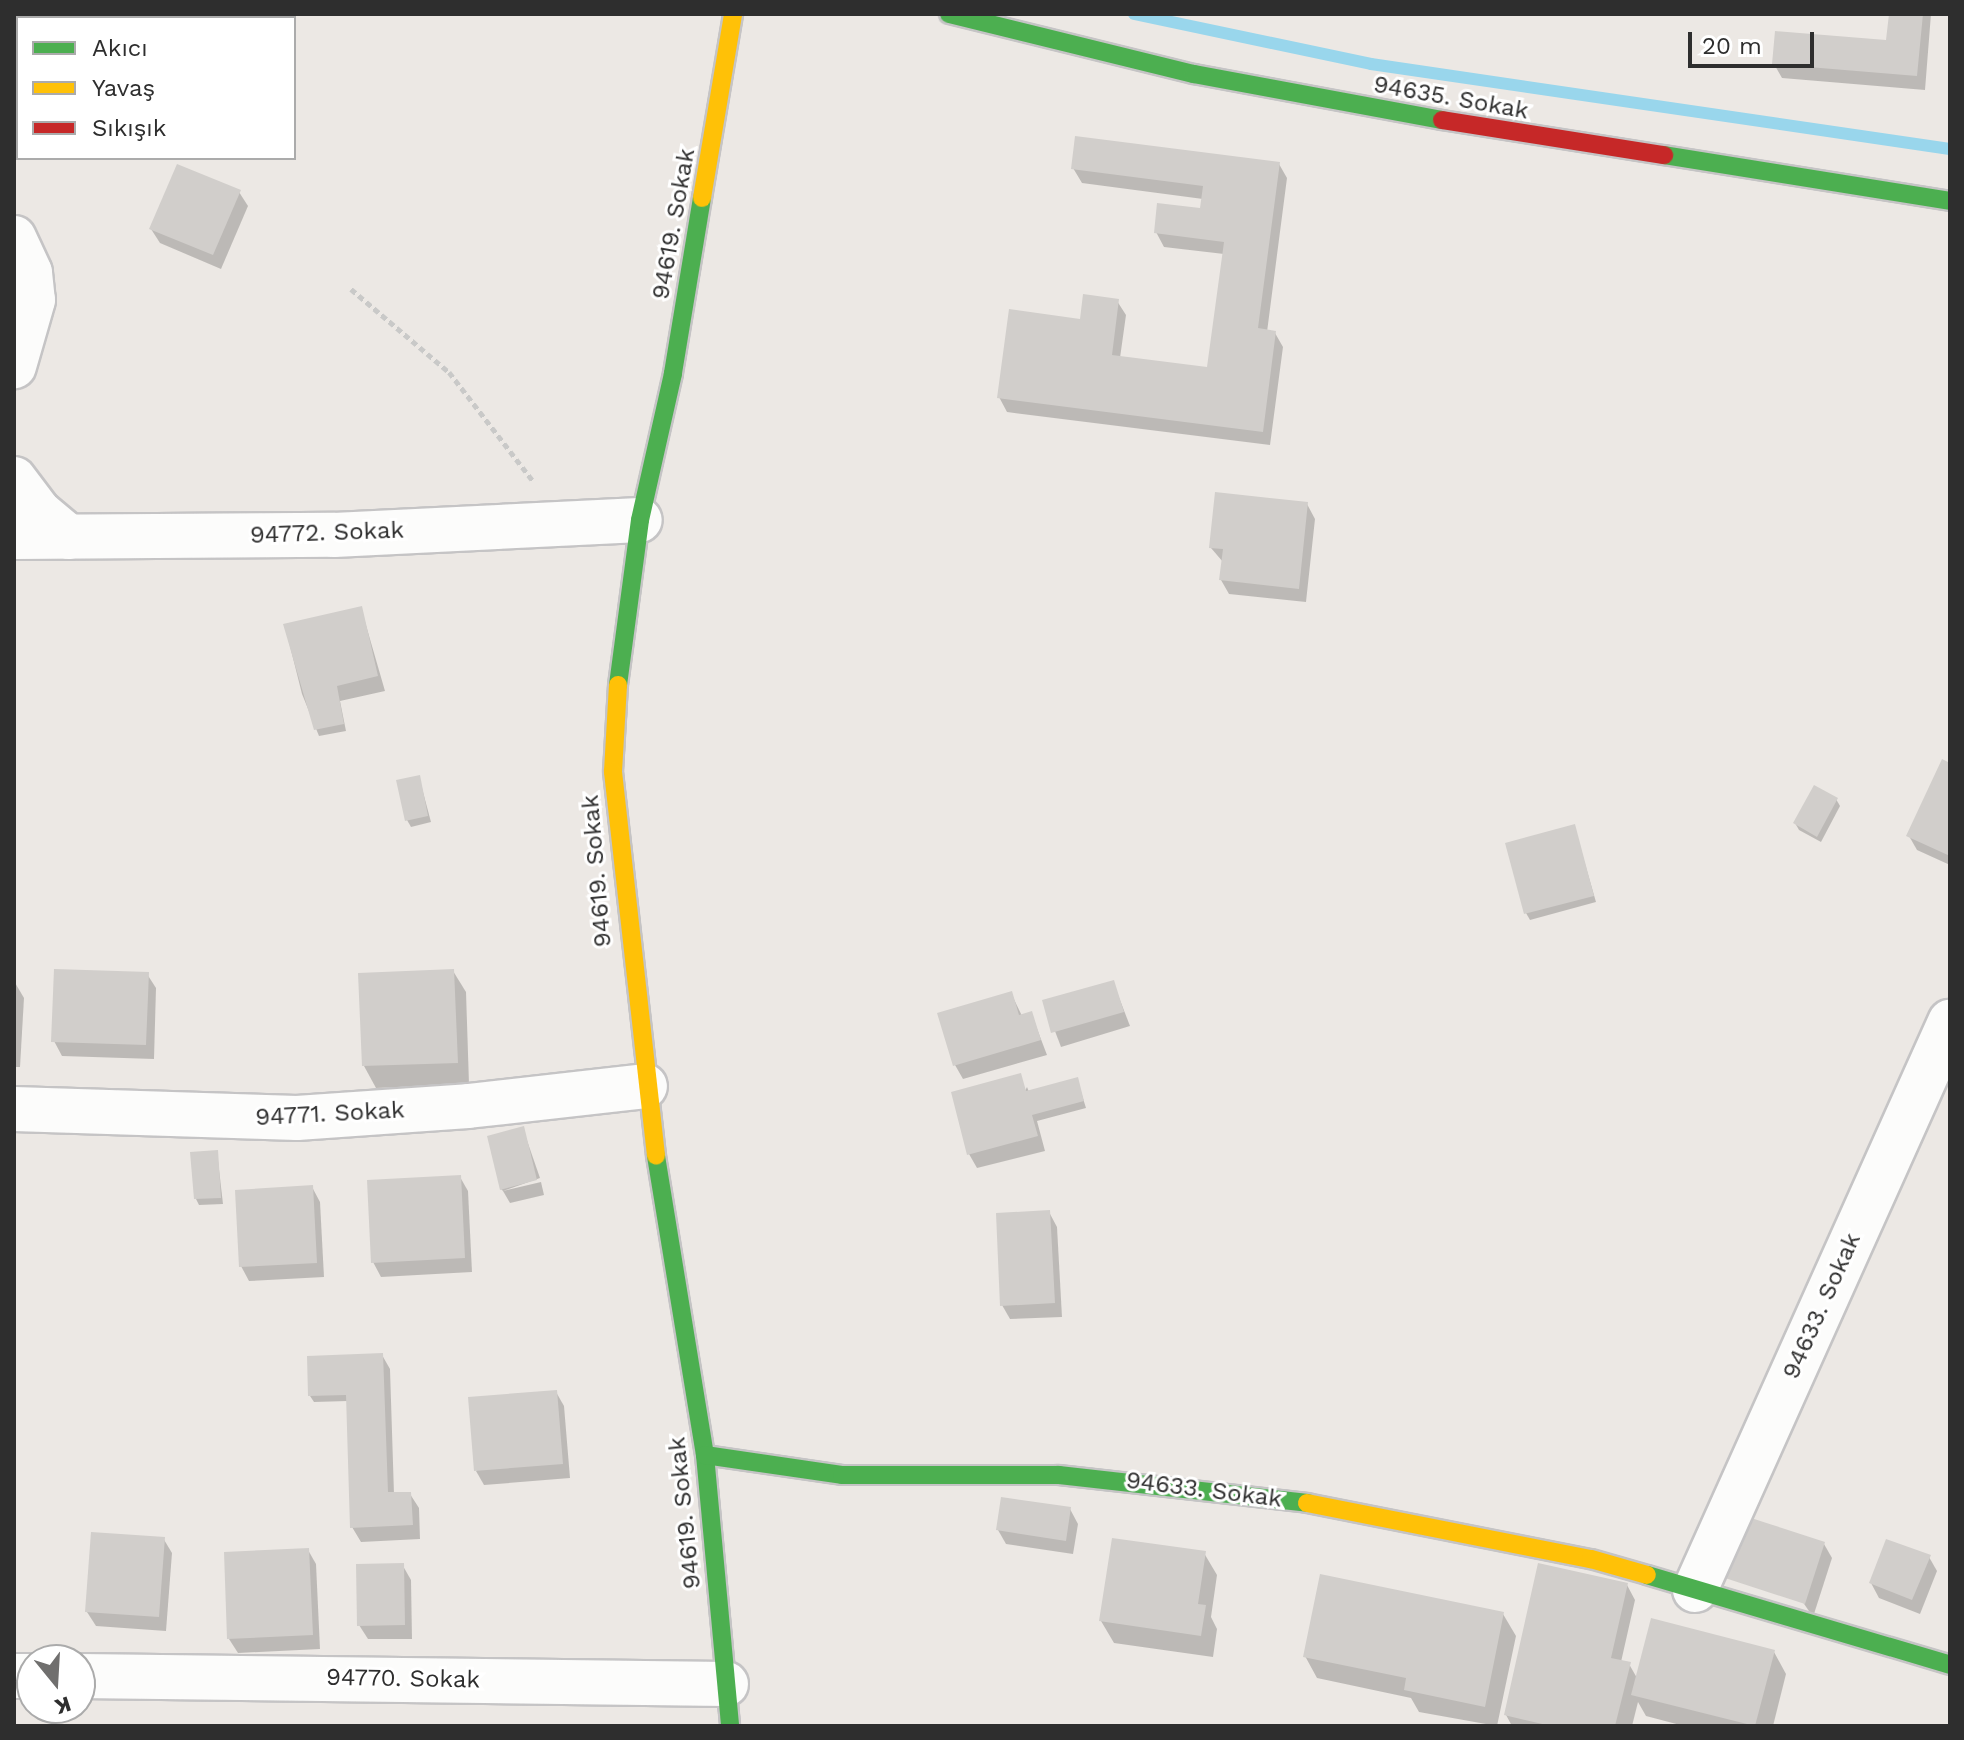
<!DOCTYPE html>
<html>
<head>
<meta charset="utf-8">
<style>
  body { margin:0 }
  #map { position:relative; width:1964px; height:1740px; overflow:hidden; background:#ece8e4; font-family:"Work Sans",sans-serif }
  div>[style] { position:absolute }
  [style*='--x'] { left:calc(var(--x)*1px); top:calc(var(--y)*1px); width:calc(var(--w)*1px); rotate:calc(var(--a)*1deg) }
  .shadow>* { inset:0; background:#0003 }
  .stream>* { height:12px; margin:-6px; padding:0 6px; transform-origin:6px; border-radius:6px; background:#99d6ec }
  .building>* { inset:0; background:#d1cecb }
  .path>* { height:5px; margin-top:-2.5px; transform-origin:0; background:repeating-linear-gradient(90deg,#c9c9c8 0 6px,transparent 0 10px) }
  .roads { filter:drop-shadow(2px 0 #c5c4c5) drop-shadow(-2px 0 #c5c4c5) drop-shadow(0 2px #c5c4c5) drop-shadow(0 -2px #c5c4c5) }
  .street>* { height:44px; margin:-22px; padding:0 22px; transform-origin:22px; border-radius:22px; background:#fcfcfb }
  .fast>* { height:18px; margin:-9px; padding:0 9px; transform-origin:9px; border-radius:9px; background:#4caf50 }
  .slow>* { height:18px; margin:-9px; padding:0 9px; transform-origin:9px; border-radius:9px; background:#ffc107 }
  .jam>* { height:18px; margin:-9px; padding:0 9px; transform-origin:9px; border-radius:9px; background:#c62828 }
  span { translate:-50% -50%; white-space:nowrap; text-align:center; line-height:1.15; -webkit-text-stroke:6px #fff; paint-order:stroke }
  .street-label { font-size:24px; color:#2e2e2e }
  .frame { position:absolute; inset:0; border:16px solid #2e2e2e; pointer-events:none }
  .legend { position:absolute; left:16px; top:16px; width:280px; height:144px; box-sizing:border-box; background:#fff; border:2px solid #ababab; margin:0; padding:10px 14px; list-style:none; font-size:24px; color:#2e2e2e }
  .legend li { display:flex; align-items:center; gap:16px; height:40px }
  .legend b { width:40px; border:2px solid #ababab }
  .north { position:absolute; left:16px; top:1644px; width:80px; height:80px; box-sizing:border-box; background:#fff; border:2px solid #ababab; border-radius:50%; rotate:162deg; font-size:22px; font-weight:700; line-height:32px; text-align:center; color:#2e2e2e }
  .north::after { content:''; display:block; margin:auto; width:28px; height:36px; background:#706f6e; clip-path:polygon(50% 0,100% 100%,50% 72%,0 100%) }
  .scale { position:absolute; left:1688px; top:32px; width:126px; height:36px; box-sizing:border-box; border:4px solid #2e2e2e; border-top:0; padding-left:10px; font-size:24px; line-height:28px; white-space:nowrap; color:#2e2e2e; -webkit-text-stroke:6px #fff; paint-order:stroke }
</style>
</head>
<body>
<div id="map">
  <div class="shadow">
    <i style="clip-path:polygon(1890px 14px,1931px 14px,1925px 90px,1782px 78px,1774px 64px,1888px 42px)"></i>
    <i style="clip-path:polygon(14px 26px,18px 29px,14px 102px)"></i>
    <i style="clip-path:polygon(1279px 164px,1287px 178px,1267px 332px,1275px 333px,1283px 347px,1270px 445px,1007px 412px,999px 397px,1082px 321px,1117px 301px,1126px 315px,1120px 358px,1209px 369px,1224px 254px,1164px 247px,1156px 232px,1204px 211px,1203px 199px,1082px 183px,1073px 168px)"></i>
    <i style="clip-path:polygon(239px 192px,248px 206px,221px 269px,160px 243px,151px 229px)"></i>
    <i style="clip-path:polygon(1307px 504px,1315px 519px,1306px 602px,1229px 594px,1221px 580px,1223px 562px,1211px 548px)"></i>
    <i style="clip-path:polygon(361px 608px,385px 691px,340px 701px,346px 731px,319px 736px,302px 694px,285px 626px)"></i>
    <i style="clip-path:polygon(1950px 765px,1950px 865px,1917px 850px,1909px 836px)"></i>
    <i style="clip-path:polygon(419px 777px,431px 822px,411px 827px,407px 820px)"></i>
    <i style="clip-path:polygon(1836px 799px,1840px 806px,1821px 842px,1799px 830px,1795px 823px)"></i>
    <i style="clip-path:polygon(1574px 826px,1596px 902px,1530px 920px,1526px 913px)"></i>
    <i style="clip-path:polygon(453px 971px,466px 992px,469px 1084px,376px 1088px,364px 1066px)"></i>
    <i style="clip-path:polygon(147px 974px,156px 988px,154px 1059px,62px 1056px,54px 1041px)"></i>
    <i style="clip-path:polygon(14px 981px,24px 998px,20px 1067px,14px 1067px)"></i>
    <i style="clip-path:polygon(1113px 982px,1130px 1026px,1061px 1047px,1044px 1002px)"></i>
    <i style="clip-path:polygon(1011px 993px,1022px 1016px,1031px 1013px,1047px 1055px,963px 1079px,955px 1065px)"></i>
    <i style="clip-path:polygon(1020px 1075px,1024px 1093px,1027px 1087px,1029px 1092px,1077px 1079px,1086px 1108px,1037px 1121px,1045px 1151px,977px 1168px,969px 1154px)"></i>
    <i style="clip-path:polygon(523px 1129px,540px 1178px,503px 1191px,501px 1189px)"></i>
    <i style="clip-path:polygon(217px 1152px,223px 1204px,199px 1205px,196px 1199px)"></i>
    <i style="clip-path:polygon(460px 1177px,468px 1191px,472px 1272px,381px 1277px,373px 1262px)"></i>
    <i style="clip-path:polygon(541px 1182px,544px 1195px,510px 1203px,503px 1191px)"></i>
    <i style="clip-path:polygon(312px 1187px,320px 1202px,324px 1277px,249px 1281px,241px 1266px)"></i>
    <i style="clip-path:polygon(1049px 1212px,1057px 1227px,1062px 1317px,1010px 1319px,1002px 1305px)"></i>
    <i style="clip-path:polygon(382px 1355px,390px 1369px,394px 1494px,410px 1494px,419px 1508px,420px 1539px,361px 1542px,352px 1527px,348px 1401px,314px 1402px,310px 1396px)"></i>
    <i style="clip-path:polygon(556px 1392px,564px 1406px,570px 1478px,484px 1485px,476px 1471px)"></i>
    <i style="clip-path:polygon(1070px 1509px,1078px 1524px,1073px 1554px,1006px 1544px,998px 1530px)"></i>
    <i style="clip-path:polygon(1746px 1519px,1824px 1544px,1832px 1558px,1813px 1617px)"></i>
    <i style="clip-path:polygon(163px 1538px,172px 1553px,166px 1631px,96px 1626px,87px 1612px)"></i>
    <i style="clip-path:polygon(308px 1550px,316px 1564px,320px 1649px,238px 1653px,229px 1639px)"></i>
    <i style="clip-path:polygon(1204px 1553px,1217px 1575px,1211px 1617px,1217px 1629px,1213px 1657px,1114px 1643px,1101px 1621px)"></i>
    <i style="clip-path:polygon(1929px 1557px,1937px 1571px,1920px 1614px,1879px 1598px,1871px 1583px)"></i>
    <i style="clip-path:polygon(403px 1566px,411px 1580px,412px 1639px,368px 1639px,359px 1625px)"></i>
    <i style="clip-path:polygon(1627px 1585px,1635px 1600px,1621px 1662px,1629px 1664px,1637px 1678px,1774px 1652px,1786px 1674px,1773px 1726px,1684px 1726px,1646px 1716px,1638px 1702px,1632px 1726px,1512px 1726px,1506px 1715px)"></i>
    <i style="clip-path:polygon(1503px 1614px,1516px 1636px,1497px 1726px,1419px 1712px,1411px 1698px,1317px 1678px,1305px 1656px)"></i>
  </div>
  <div class="stream">
    <i style="--x:1134;--y:14;--w:242;--a:11.9"></i>
    <i style="--x:1371;--y:64;--w:585;--a:8.35"></i>
  </div>
  <div class="building">
    <i style="clip-path:polygon(1889px 14px,1923px 14px,1917px 76px,1772px 64px,1775px 31px,1886px 40px)"></i>
    <i style="clip-path:polygon(1075px 136px,1280px 162px,1258px 328px,1276px 331px,1263px 432px,997px 398px,1009px 309px,1080px 319px,1083px 294px,1119px 299px,1112px 355px,1207px 367px,1224px 242px,1154px 233px,1157px 203px,1200px 208px,1203px 186px,1071px 169px)"></i>
    <i style="clip-path:polygon(177px 164px,241px 190px,213px 255px,149px 229px)"></i>
    <i style="clip-path:polygon(1215px 492px,1308px 502px,1299px 589px,1219px 580px,1223px 549px,1209px 548px)"></i>
    <i style="clip-path:polygon(362px 606px,378px 676px,337px 686px,344px 724px,314px 730px,283px 624px)"></i>
    <i style="clip-path:polygon(1942px 759px,1950px 763px,1950px 856px,1906px 836px)"></i>
    <i style="clip-path:polygon(420px 775px,428px 816px,405px 821px,396px 780px)"></i>
    <i style="clip-path:polygon(1814px 785px,1838px 798px,1817px 837px,1793px 823px)"></i>
    <i style="clip-path:polygon(1575px 824px,1594px 896px,1524px 914px,1505px 843px)"></i>
    <i style="clip-path:polygon(54px 969px,149px 972px,146px 1045px,51px 1042px)"></i>
    <i style="clip-path:polygon(454px 969px,458px 1063px,362px 1066px,358px 973px)"></i>
    <i style="clip-path:polygon(1114px 980px,1124px 1012px,1051px 1033px,1042px 1000px)"></i>
    <i style="clip-path:polygon(1012px 991px,1019px 1015px,1032px 1011px,1041px 1040px,953px 1066px,937px 1013px)"></i>
    <i style="clip-path:polygon(1021px 1073px,1026px 1091px,1078px 1077px,1084px 1101px,1032px 1115px,1038px 1136px,967px 1155px,951px 1092px)"></i>
    <i style="clip-path:polygon(524px 1126px,537px 1180px,500px 1190px,487px 1136px)"></i>
    <i style="clip-path:polygon(218px 1150px,221px 1198px,194px 1199px,190px 1152px)"></i>
    <i style="clip-path:polygon(461px 1175px,465px 1258px,371px 1263px,367px 1180px)"></i>
    <i style="clip-path:polygon(313px 1185px,317px 1263px,239px 1267px,235px 1190px)"></i>
    <i style="clip-path:polygon(1050px 1210px,1055px 1303px,1000px 1306px,996px 1213px)"></i>
    <i style="clip-path:polygon(383px 1353px,388px 1492px,411px 1492px,413px 1525px,350px 1528px,346px 1395px,308px 1396px,307px 1356px)"></i>
    <i style="clip-path:polygon(557px 1390px,563px 1464px,474px 1471px,468px 1397px)"></i>
    <i style="clip-path:polygon(1001px 1497px,1071px 1507px,1066px 1541px,996px 1530px)"></i>
    <i style="clip-path:polygon(1745px 1516px,1825px 1542px,1805px 1604px,1725px 1578px)"></i>
    <i style="clip-path:polygon(91px 1532px,165px 1537px,159px 1617px,85px 1612px)"></i>
    <i style="clip-path:polygon(1112px 1538px,1206px 1551px,1198px 1604px,1206px 1605px,1201px 1636px,1099px 1621px)"></i>
    <i style="clip-path:polygon(1886px 1539px,1931px 1555px,1912px 1600px,1869px 1583px)"></i>
    <i style="clip-path:polygon(309px 1548px,313px 1635px,227px 1639px,224px 1552px)"></i>
    <i style="clip-path:polygon(404px 1563px,405px 1625px,357px 1626px,356px 1564px)"></i>
    <i style="clip-path:polygon(1538px 1563px,1628px 1583px,1611px 1658px,1631px 1662px,1615px 1726px,1551px 1726px,1504px 1715px)"></i>
    <i style="clip-path:polygon(1320px 1574px,1504px 1612px,1485px 1707px,1404px 1690px,1406px 1678px,1303px 1657px)"></i>
    <i style="clip-path:polygon(1651px 1618px,1775px 1650px,1755px 1726px,1631px 1695px)"></i>
  </div>
  <div class="path">
    <i style="--x:351;--y:289;--w:128;--a:40.3"></i>
    <i style="--x:449;--y:372;--w:138;--a:52.4"></i>
  </div>
  <div class="roads">
    <div class="street">
      <i style="--x:14;--y:238;--w:38;--a:65"></i>
      <i style="--x:30;--y:273;--w:27;--a:84"></i>
      <i style="--x:33;--y:300;--w:69;--a:106.1"></i>
      <i style="--x:14;--y:479;--w:41;--a:52.9"></i>
      <i style="--x:39;--y:512;--w:39;--a:40"></i>
      <i style="--x:14;--y:537;--w:320;--a:-0.4"></i>
      <i style="--x:334;--y:535;--w:306;--a:-2.8"></i>
      <i style="--x:14;--y:1109;--w:283;--a:1.8"></i>
      <i style="--x:297;--y:1118;--w:171;--a:-4"></i>
      <i style="--x:468;--y:1106;--w:178;--a:-6.4"></i>
      <i style="--x:1695;--y:1590;--w:623;--a:-65.82"></i>
      <i style="--x:14;--y:1676;--w:18;--a:0"></i>
      <i style="--x:80;--y:1676;--w:646;--a:0.71"></i>
    </div>
    <div class="fast">
      <i style="--x:949;--y:14;--w:252;--a:13.8"></i>
      <i style="--x:1194;--y:74;--w:252;--a:10.5"></i>
      <i style="--x:1664;--y:155;--w:290;--a:9.1"></i>
      <i style="--x:618;--y:685;--w:166;--a:-82.4"></i>
      <i style="--x:640;--y:520;--w:151;--a:-77.3"></i>
      <i style="--x:673;--y:373;--w:177;--a:-80.6"></i>
      <i style="--x:656;--y:1156;--w:303;--a:80.7"></i>
      <i style="--x:705;--y:1455;--w:272;--a:84.7"></i>
      <i style="--x:705;--y:1455;--w:138;--a:8.3"></i>
      <i style="--x:842;--y:1475;--w:217;--a:0"></i>
      <i style="--x:1059;--y:1475;--w:250;--a:6.4"></i>
      <i style="--x:1647;--y:1575;--w:316;--a:16.5"></i>
    </div>
    <div class="slow">
      <i style="--x:702;--y:198;--w:187;--a:-80.4"></i>
      <i style="--x:618;--y:685;--w:87;--a:93.3"></i>
      <i style="--x:613;--y:772;--w:386;--a:83.6"></i>
      <i style="--x:1307;--y:1503;--w:289;--a:11.2"></i>
      <i style="--x:1591;--y:1559;--w:58;--a:15.9"></i>
    </div>
    <div class="jam">
      <i style="--x:1442;--y:120;--w:225;--a:9"></i>
    </div>
  </div>
  <div class="street-label">
    <span style="left:1451px;top:98px;rotate:10deg">94635. Sokak</span>
    <span style="left:674px;top:224px;rotate:-80deg">94619. Sokak</span>
    <span style="left:327px;top:533px;rotate:-2deg">94772. Sokak</span>
    <span style="left:597px;top:871px;rotate:-95deg">94619. Sokak</span>
    <span style="left:330px;top:1114px;rotate:-3deg">94771. Sokak</span>
    <span style="left:1822px;top:1306px;rotate:-66deg">94633. Sokak</span>
    <span style="left:1204px;top:1490px;rotate:7deg">94633. Sokak</span>
    <span style="left:685px;top:1513px;rotate:-96deg">94619. Sokak</span>
    <span style="left:403px;top:1679px;rotate:1deg">94770. Sokak</span>
  </div>
  <div class="frame"></div>
  <ul class="legend">
  <li><b style="height:10px;background:#4caf50"></b>Akıcı</li>
  <li><b style="height:10px;background:#ffc107"></b>Yavaş</li>
  <li><b style="height:10px;background:#c62828"></b>Sıkışık</li>
  </ul>
  <div class="north">K</div>
  <div class="scale">20 m</div>
</div>
</body>
</html>
